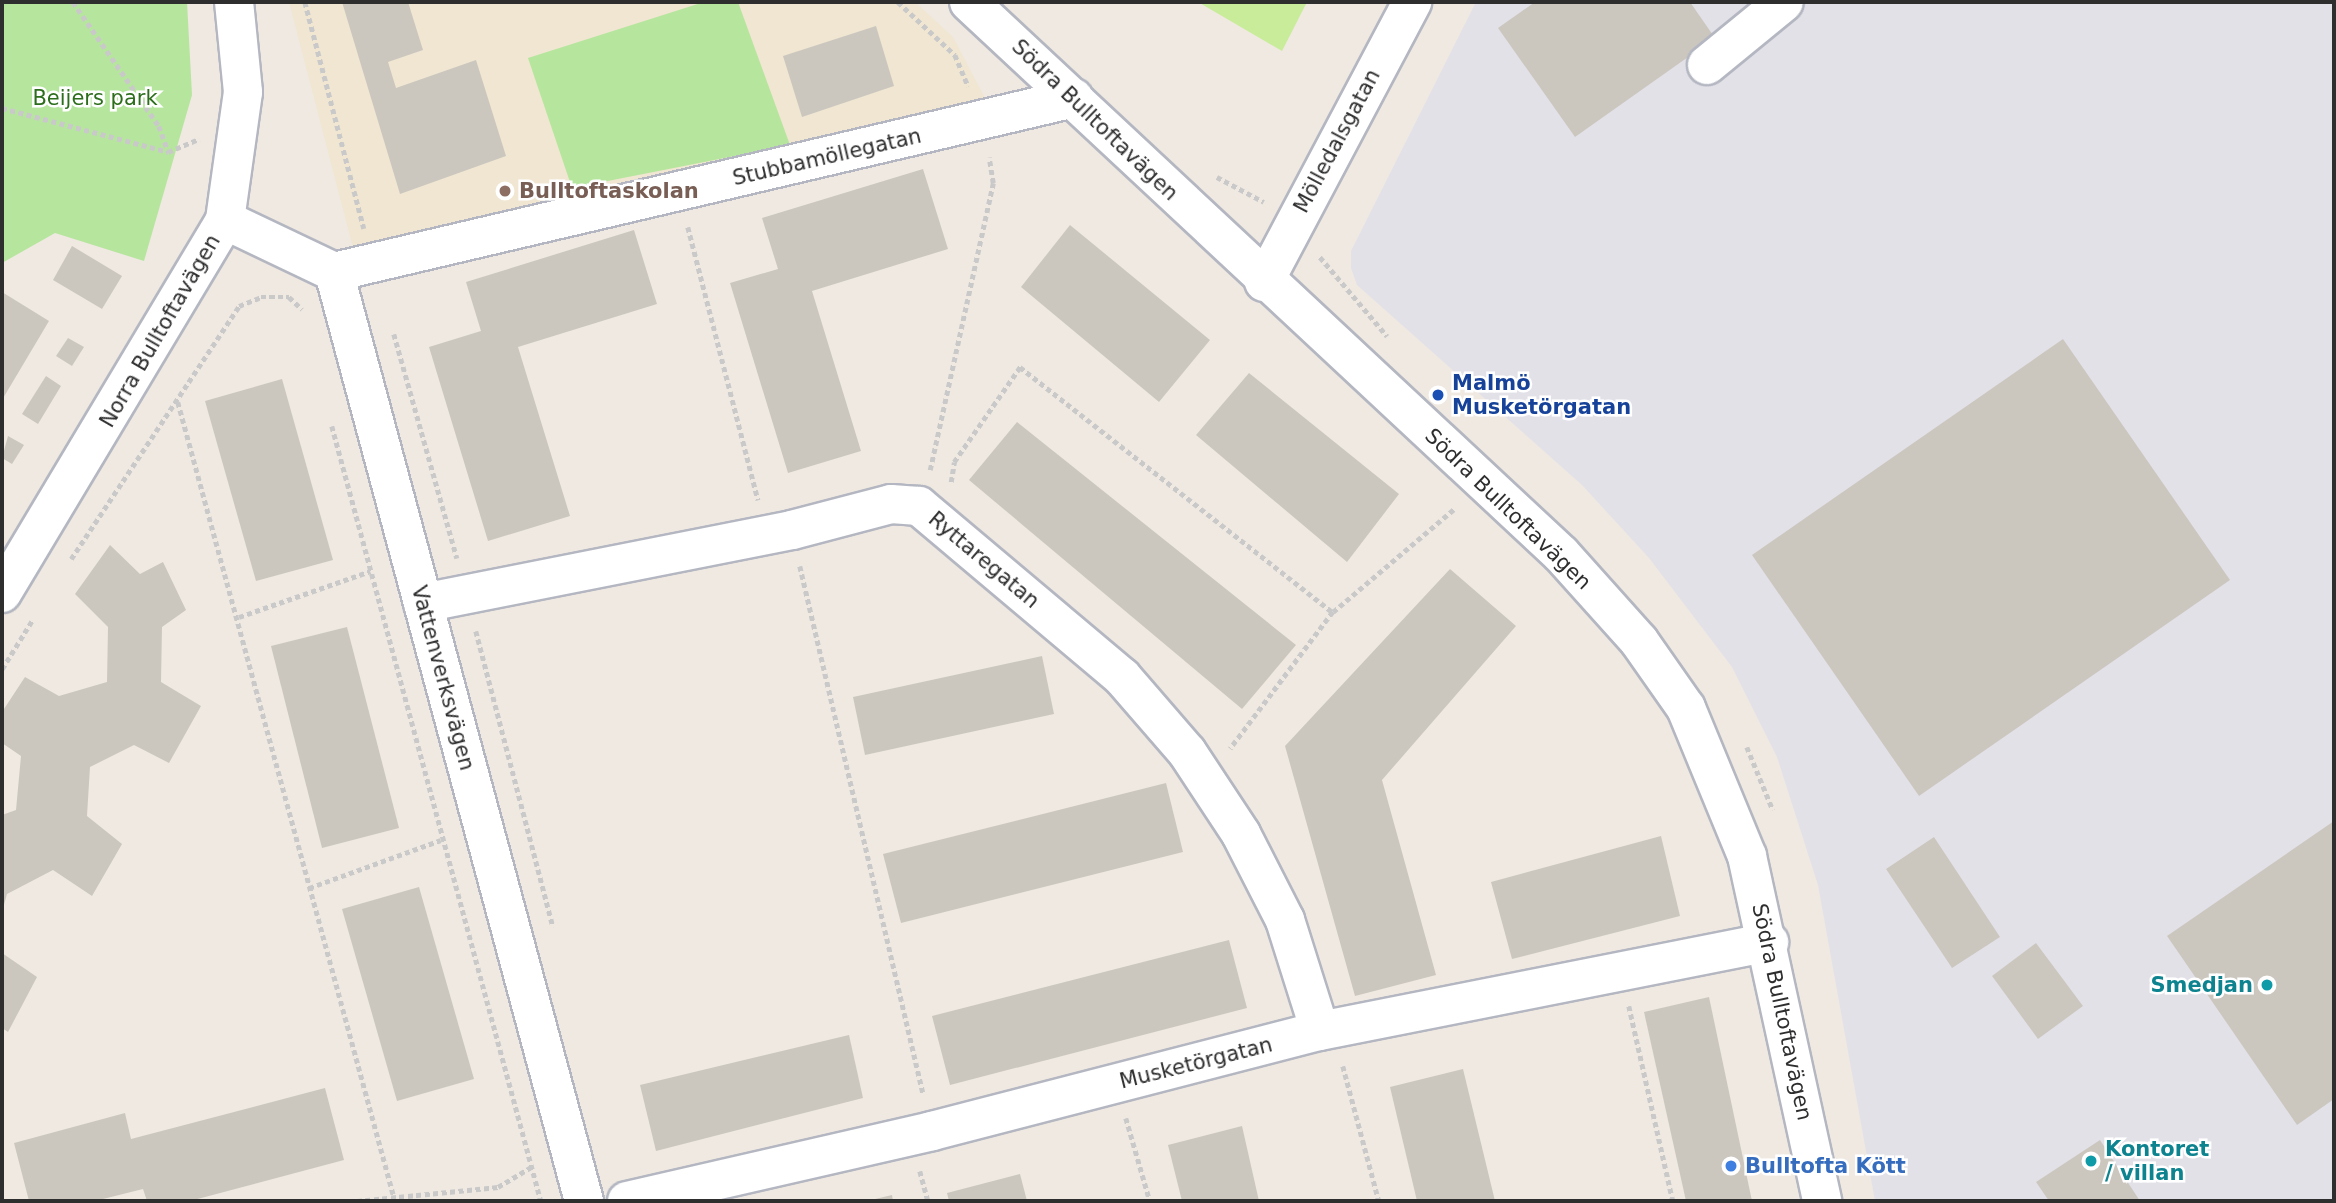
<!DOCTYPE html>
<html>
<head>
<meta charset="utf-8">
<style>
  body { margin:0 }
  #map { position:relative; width:2336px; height:1203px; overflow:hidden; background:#efe9e1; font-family:"DejaVu Sans",sans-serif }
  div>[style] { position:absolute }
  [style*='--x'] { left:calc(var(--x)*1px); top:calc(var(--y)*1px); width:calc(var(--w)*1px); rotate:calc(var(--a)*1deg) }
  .industrial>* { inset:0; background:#e3e1e8 }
  .education>* { inset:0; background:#f0e6d1 }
  .green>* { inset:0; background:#b6e59e }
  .pitch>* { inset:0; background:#c9ec9a }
  .building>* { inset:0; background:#cbc7bf }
  .path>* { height:4.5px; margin-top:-2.25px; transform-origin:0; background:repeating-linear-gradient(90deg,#c9c9c9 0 5px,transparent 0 8.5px) }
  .roads { filter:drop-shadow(2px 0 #b4b7c1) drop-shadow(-2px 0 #b4b7c1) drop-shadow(0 2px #b4b7c1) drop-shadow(0 -2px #b4b7c1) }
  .minor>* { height:38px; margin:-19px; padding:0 19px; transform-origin:19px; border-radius:19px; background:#fff }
  .dots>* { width:19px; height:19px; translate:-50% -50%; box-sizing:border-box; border:4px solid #fff; border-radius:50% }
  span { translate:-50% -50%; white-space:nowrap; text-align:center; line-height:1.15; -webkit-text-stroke:5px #fff; paint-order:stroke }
  .park-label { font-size:21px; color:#2c6e1b }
  .street-label { font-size:21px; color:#2e2e2e }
  .education-label { font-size:21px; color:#785e54; font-weight:700 }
  .left { translate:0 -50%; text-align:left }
  .transit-label { font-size:21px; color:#164399; font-weight:700 }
  .culture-label { font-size:21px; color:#0d838f; font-weight:700 }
  .right { translate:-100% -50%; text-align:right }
  .shop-label { font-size:21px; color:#366cbe; font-weight:700 }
  .frame { position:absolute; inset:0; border:4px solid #2e2e2e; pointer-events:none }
</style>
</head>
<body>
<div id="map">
  <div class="industrial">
    <i style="clip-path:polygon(1476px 2px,2334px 2px,2334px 1201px,1875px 1201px,1818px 885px,1777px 757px,1732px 667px,1649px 558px,1582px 485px,1357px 285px,1351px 268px,1351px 251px)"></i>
  </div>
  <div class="education">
    <i style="clip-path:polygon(289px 2px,915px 2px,953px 37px,987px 102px,357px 263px)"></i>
  </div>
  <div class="green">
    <i style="clip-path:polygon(2px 2px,187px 2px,192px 95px,144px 261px,55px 233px,2px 263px)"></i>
    <i style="clip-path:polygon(704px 2px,738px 2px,790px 145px,572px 188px,528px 58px)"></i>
  </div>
  <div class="pitch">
    <i style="clip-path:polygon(1198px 2px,1307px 2px,1282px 51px)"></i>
  </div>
  <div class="building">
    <i style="clip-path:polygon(342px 2px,408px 2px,423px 50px,388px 62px,396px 88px,476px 60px,506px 156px,400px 194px)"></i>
    <i style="clip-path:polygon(1535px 2px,1690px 2px,1715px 38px,1575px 137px,1498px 28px)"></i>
    <i style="clip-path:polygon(876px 26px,894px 86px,802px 117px,783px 56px)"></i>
    <i style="clip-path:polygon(923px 169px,948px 249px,812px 291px,861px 451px,788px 473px,730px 283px,778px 269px,762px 218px)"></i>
    <i style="clip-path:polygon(1070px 225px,1210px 340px,1159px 402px,1021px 287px)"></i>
    <i style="clip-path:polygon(634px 230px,657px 304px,518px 347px,570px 516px,488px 541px,429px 347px,481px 331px,466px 282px)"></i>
    <i style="clip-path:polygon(72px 246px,122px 276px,102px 309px,53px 280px)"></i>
    <i style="clip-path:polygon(2px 292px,49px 321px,2px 400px)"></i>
    <i style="clip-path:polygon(68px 338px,84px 347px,72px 366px,56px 356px)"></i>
    <i style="clip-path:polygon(2063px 339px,2230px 580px,1919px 796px,1752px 555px)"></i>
    <i style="clip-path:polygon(1249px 373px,1399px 494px,1347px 562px,1196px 435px)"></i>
    <i style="clip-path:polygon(46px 376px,61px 386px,38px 424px,22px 414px)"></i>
    <i style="clip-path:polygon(282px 379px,333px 560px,256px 581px,205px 401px)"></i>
    <i style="clip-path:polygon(1017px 422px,1296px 645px,1242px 709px,969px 480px)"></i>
    <i style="clip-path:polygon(8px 436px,24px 445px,12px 464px,2px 458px)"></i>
    <i style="clip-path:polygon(110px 545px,140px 574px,163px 562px,186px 610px,162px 627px,161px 682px,201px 706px,169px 763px,134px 745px,90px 767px,87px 816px,122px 844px,92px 896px,53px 870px,7px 894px,2px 912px,2px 815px,16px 810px,21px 756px,2px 743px,2px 712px,25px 677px,59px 696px,107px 682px,108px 627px,75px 594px)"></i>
    <i style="clip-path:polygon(1450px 569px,1516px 626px,1382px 780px,1436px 975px,1355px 996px,1285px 746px)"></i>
    <i style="clip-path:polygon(347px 627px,399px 828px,322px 848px,271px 646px)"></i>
    <i style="clip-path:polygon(1042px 656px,1054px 714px,865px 755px,853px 697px)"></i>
    <i style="clip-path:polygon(1166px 783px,1183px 852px,901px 923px,883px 854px)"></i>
    <i style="clip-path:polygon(2334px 821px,2334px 1099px,2297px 1125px,2167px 936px)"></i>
    <i style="clip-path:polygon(1661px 836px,1680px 916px,1512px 959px,1491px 882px)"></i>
    <i style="clip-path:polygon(1934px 837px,2000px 937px,1952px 968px,1886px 869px)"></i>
    <i style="clip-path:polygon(419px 887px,474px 1079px,397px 1101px,342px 909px)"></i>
    <i style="clip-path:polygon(1229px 940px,1247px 1008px,950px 1085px,932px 1016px)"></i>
    <i style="clip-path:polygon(2036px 943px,2083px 1006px,2038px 1039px,1992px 976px)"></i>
    <i style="clip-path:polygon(2px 953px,37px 977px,8px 1032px,2px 1028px)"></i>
    <i style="clip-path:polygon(1709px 997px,1752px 1201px,1686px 1201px,1644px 1012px)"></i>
    <i style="clip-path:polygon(849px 1035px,863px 1098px,656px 1151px,640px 1085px)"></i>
    <i style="clip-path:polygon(1463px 1069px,1495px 1201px,1417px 1201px,1390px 1087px)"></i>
    <i style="clip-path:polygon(325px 1088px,344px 1160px,190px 1201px,147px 1201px,143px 1189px,95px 1201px,29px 1201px,14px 1143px,125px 1113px,131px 1139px)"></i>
    <i style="clip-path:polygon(1242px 1126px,1259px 1201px,1182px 1201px,1168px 1145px)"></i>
    <i style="clip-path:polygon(2100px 1140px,2140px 1201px,2049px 1201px,2036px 1182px)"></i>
    <i style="clip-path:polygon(1020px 1174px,1027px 1201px,949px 1201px,947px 1193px)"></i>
    <i style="clip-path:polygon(892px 1195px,893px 1201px,871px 1201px,871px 1200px)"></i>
  </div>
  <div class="path">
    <i style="--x:73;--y:2;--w:151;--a:55.3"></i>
    <i style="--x:159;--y:126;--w:27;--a:70"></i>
    <i style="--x:305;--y:2;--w:234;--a:75.4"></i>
    <i style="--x:898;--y:2;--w:78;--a:42.9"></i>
    <i style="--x:955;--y:55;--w:34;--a:67"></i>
    <i style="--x:2;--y:108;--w:172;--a:14.8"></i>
    <i style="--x:168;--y:152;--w:34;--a:-23"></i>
    <i style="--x:1217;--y:177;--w:53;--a:28"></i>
    <i style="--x:688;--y:227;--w:282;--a:75.6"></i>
    <i style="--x:1320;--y:257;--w:104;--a:49.7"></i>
    <i style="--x:394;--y:334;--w:233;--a:74.3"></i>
    <i style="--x:178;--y:402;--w:824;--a:74.8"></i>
    <i style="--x:332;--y:426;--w:803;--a:74.91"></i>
    <i style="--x:930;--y:470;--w:294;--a:-77.6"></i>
    <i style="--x:993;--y:183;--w:26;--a:-99"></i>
    <i style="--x:951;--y:482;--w:20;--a:-81"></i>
    <i style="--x:954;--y:462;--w:116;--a:-55.2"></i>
    <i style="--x:1020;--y:367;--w:397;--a:38.1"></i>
    <i style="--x:1333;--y:612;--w:171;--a:126.9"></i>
    <i style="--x:71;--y:559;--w:304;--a:-56.4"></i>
    <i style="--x:239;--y:306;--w:24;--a:-22"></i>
    <i style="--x:261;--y:297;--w:28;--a:0"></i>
    <i style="--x:289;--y:297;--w:18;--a:43"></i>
    <i style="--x:800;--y:566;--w:541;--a:76.86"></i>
    <i style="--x:1333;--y:612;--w:160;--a:-40.4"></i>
    <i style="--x:239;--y:617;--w:139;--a:-19.3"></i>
    <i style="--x:476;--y:631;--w:306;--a:75.4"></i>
    <i style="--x:2;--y:669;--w:59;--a:-58.2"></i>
    <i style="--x:1747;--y:747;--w:68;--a:67.6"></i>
    <i style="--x:309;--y:888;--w:140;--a:-20"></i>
    <i style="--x:1629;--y:1006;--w:200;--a:77.3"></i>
    <i style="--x:1343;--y:1066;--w:140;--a:75.1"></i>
    <i style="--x:1126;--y:1118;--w:86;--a:73.9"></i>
    <i style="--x:920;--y:1171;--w:31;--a:75"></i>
    <i style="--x:357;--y:1201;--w:142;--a:-5.7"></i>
    <i style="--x:498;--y:1187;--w:39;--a:-31"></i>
  </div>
  <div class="roads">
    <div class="minor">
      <i style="--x:969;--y:2;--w:809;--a:43"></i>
      <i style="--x:1561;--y:554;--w:117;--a:48.1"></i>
      <i style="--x:1639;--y:641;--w:82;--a:55"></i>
      <i style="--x:1686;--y:708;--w:160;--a:67.6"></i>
      <i style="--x:1747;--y:856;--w:353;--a:77.7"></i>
      <i style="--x:1707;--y:65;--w:99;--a:-39.3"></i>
      <i style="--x:225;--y:220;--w:121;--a:25.5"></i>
      <i style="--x:334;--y:272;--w:962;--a:74.94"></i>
      <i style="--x:334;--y:272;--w:760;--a:-13.23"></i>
      <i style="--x:1264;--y:282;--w:317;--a:-62.1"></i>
      <i style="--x:2;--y:593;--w:435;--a:-59.1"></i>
      <i style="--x:225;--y:220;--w:129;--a:-82"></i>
      <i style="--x:243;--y:92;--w:90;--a:-95.7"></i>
      <i style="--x:423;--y:603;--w:376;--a:-11.2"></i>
      <i style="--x:792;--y:530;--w:102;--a:-14.7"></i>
      <i style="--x:891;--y:504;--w:28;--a:4"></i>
      <i style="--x:919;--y:506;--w:265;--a:40.1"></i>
      <i style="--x:1122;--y:677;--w:99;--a:49.1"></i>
      <i style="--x:1187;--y:752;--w:98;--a:56.6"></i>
      <i style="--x:1241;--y:834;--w:97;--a:62.9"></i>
      <i style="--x:1285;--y:920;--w:116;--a:72.5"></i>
      <i style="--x:627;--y:1201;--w:313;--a:-12.9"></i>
      <i style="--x:932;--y:1131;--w:401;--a:-14.5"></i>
      <i style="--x:1320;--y:1031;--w:458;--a:-11.2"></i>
    </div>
  </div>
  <div class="dots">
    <i style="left:505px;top:191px;background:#8d6e63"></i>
    <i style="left:1438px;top:395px;background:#1a4fb4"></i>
    <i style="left:2267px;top:985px;background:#0f9aa8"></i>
    <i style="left:2091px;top:1161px;background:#0f9aa8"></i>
    <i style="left:1731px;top:1166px;background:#3f7fe0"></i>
  </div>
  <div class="park-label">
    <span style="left:95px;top:98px">Beijers park</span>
  </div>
  <div class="street-label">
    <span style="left:1095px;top:120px;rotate:44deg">Södra Bulltoftavägen</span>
    <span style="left:1337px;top:141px;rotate:-62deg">Mölledalsgatan</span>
    <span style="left:827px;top:157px;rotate:-13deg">Stubbamöllegatan</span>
    <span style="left:160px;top:331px;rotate:-60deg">Norra Bulltoftavägen</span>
    <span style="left:1508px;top:509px;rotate:44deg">Södra Bulltoftavägen</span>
    <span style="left:984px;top:560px;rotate:40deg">Ryttaregatan</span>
    <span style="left:443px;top:678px;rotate:75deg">Vattenverksvägen</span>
    <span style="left:1782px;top:1012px;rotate:78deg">Södra Bulltoftavägen</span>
    <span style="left:1196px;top:1063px;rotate:-14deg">Musketörgatan</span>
  </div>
  <div class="education-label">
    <span class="left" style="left:519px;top:191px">Bulltoftaskolan</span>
  </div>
  <div class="transit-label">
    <span class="left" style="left:1452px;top:395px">Malmö<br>Musketörgatan</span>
  </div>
  <div class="culture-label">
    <span class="right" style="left:2253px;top:985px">Smedjan</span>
    <span class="left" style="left:2105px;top:1161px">Kontoret<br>/ villan</span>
  </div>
  <div class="shop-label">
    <span class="left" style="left:1745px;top:1166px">Bulltofta Kött</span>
  </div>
  <div class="frame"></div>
</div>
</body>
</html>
